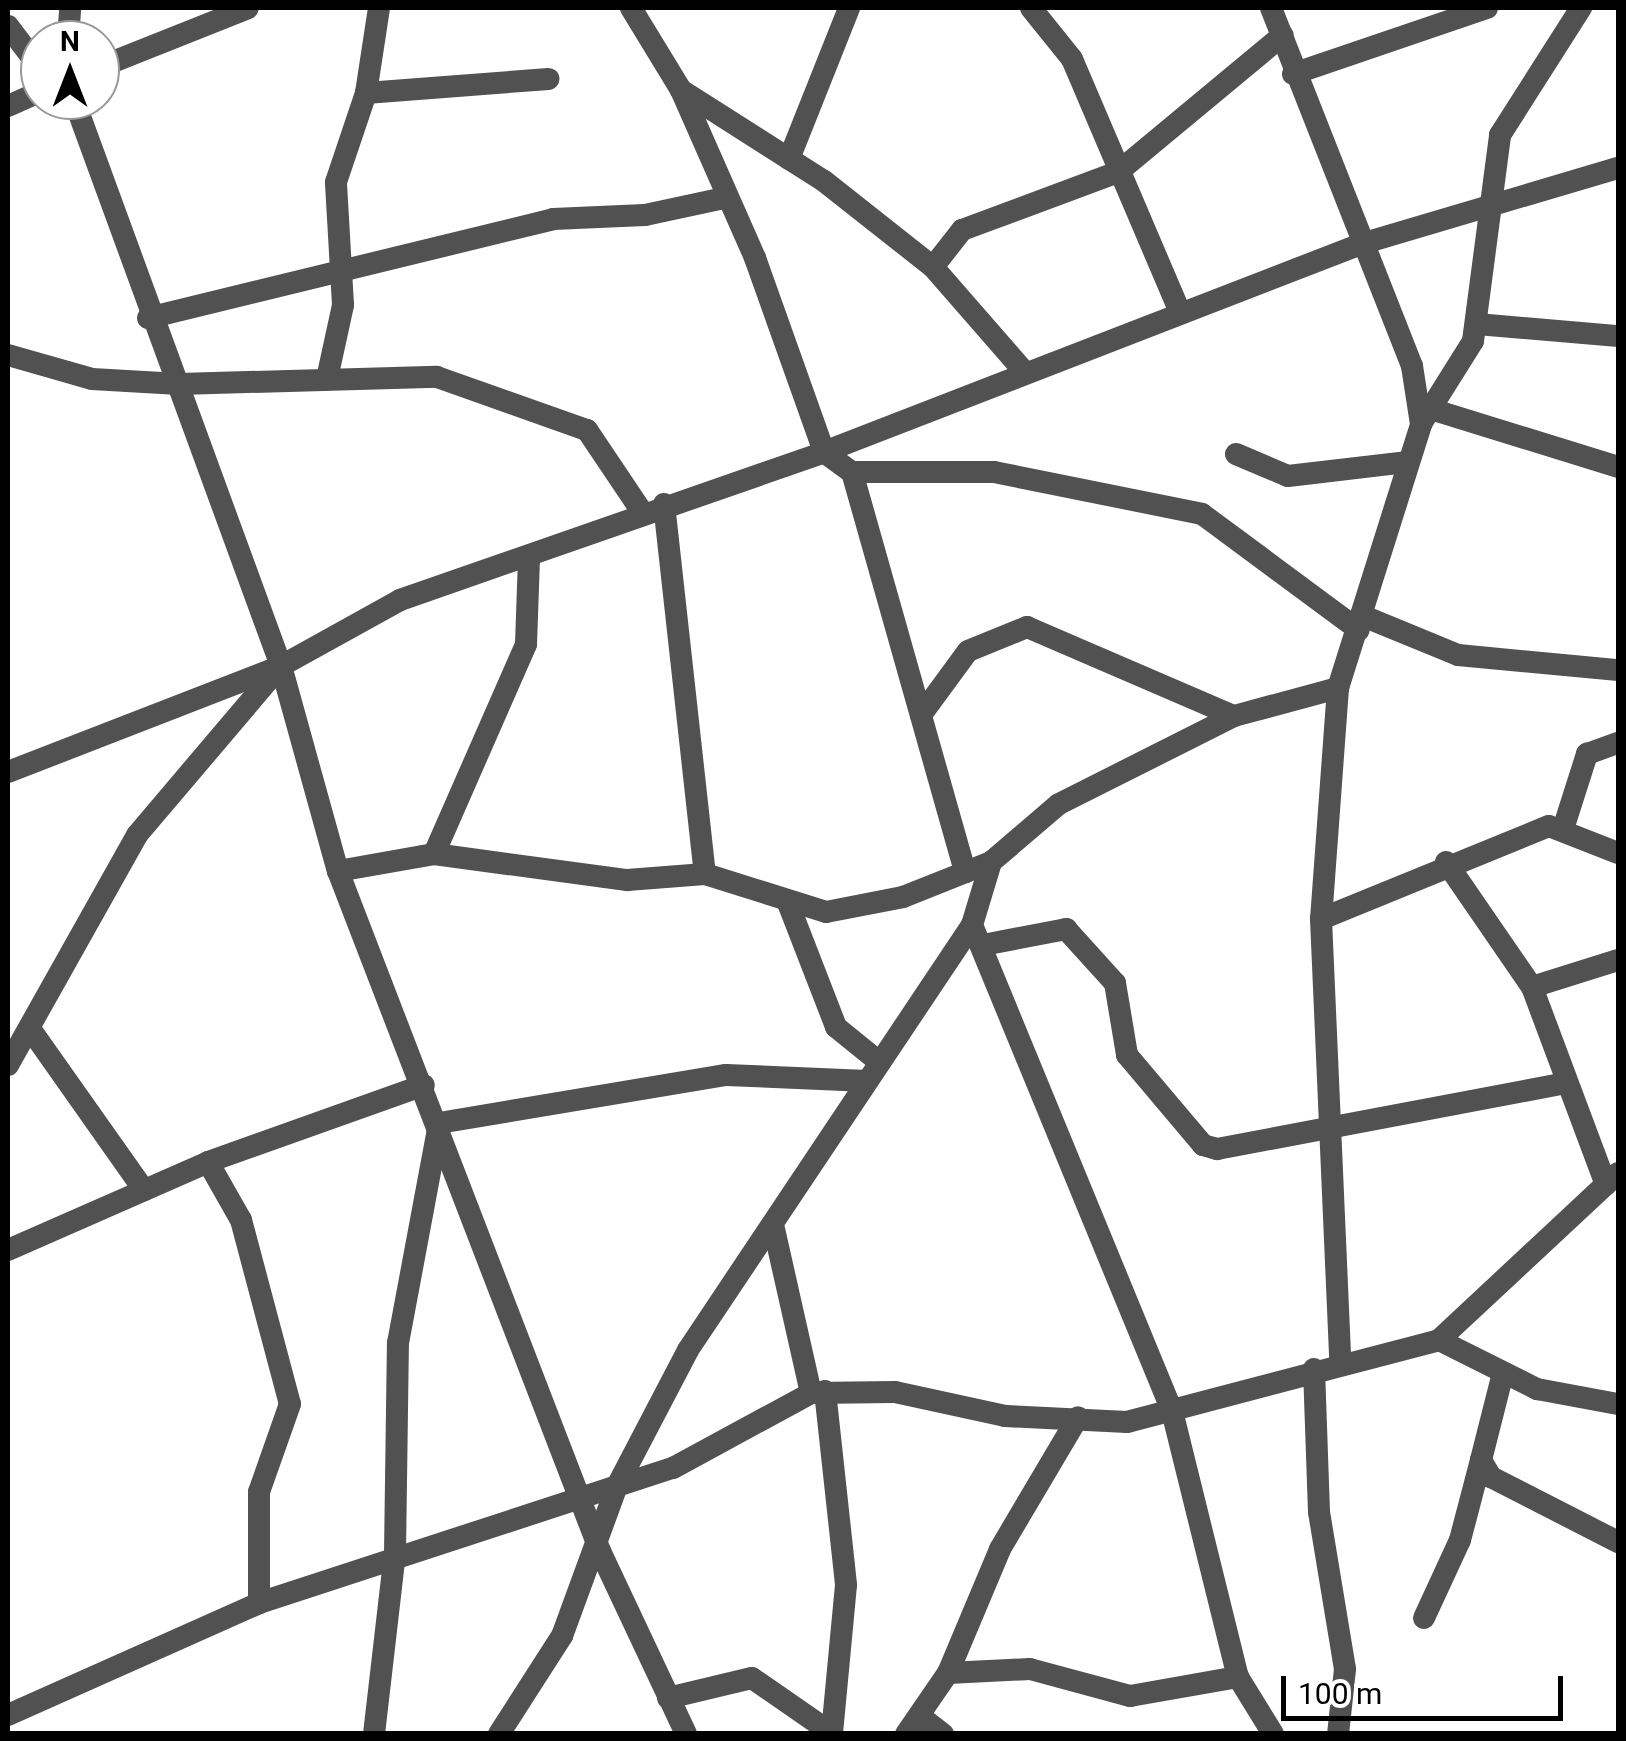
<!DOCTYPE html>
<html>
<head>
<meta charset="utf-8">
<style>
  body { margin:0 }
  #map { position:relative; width:1626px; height:1741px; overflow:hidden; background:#fff; font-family:Roboto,sans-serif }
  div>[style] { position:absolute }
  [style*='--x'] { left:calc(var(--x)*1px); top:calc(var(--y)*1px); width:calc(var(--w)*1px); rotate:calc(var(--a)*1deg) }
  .minor>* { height:22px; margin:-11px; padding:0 11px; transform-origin:11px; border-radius:11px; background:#515151 }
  span { translate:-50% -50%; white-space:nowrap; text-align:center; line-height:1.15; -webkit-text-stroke:9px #fff; paint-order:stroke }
  .frame { position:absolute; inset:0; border:10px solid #000; pointer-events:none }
  .north { position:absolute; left:20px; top:20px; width:100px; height:100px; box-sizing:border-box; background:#fff; border:2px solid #999; border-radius:50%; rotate:0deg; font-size:28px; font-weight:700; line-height:40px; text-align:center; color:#000 }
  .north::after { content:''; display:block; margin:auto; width:35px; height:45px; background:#000; clip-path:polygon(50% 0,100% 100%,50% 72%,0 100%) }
  .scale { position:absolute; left:1281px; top:1676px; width:282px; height:45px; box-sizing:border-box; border:5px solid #000; border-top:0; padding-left:12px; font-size:30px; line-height:35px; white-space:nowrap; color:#000; -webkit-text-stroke:8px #fff; paint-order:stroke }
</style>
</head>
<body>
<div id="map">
  <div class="minor">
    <i style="--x:631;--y:8;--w:96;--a:58.6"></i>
    <i style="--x:681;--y:90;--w:184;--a:66.2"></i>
    <i style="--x:755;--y:258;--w:206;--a:70.4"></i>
    <i style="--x:824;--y:452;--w:34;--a:36"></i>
    <i style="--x:852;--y:472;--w:142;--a:0"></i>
    <i style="--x:994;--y:472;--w:212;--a:11.4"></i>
    <i style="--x:1202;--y:514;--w:195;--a:36.5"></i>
    <i style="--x:1031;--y:8;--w:65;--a:51.2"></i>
    <i style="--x:1072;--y:59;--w:273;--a:66.9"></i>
    <i style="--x:1271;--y:8;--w:385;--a:68.5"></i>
    <i style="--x:1412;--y:366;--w:59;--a:81.2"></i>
    <i style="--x:8;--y:26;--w:53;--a:52.7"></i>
    <i style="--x:68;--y:40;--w:32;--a:-86"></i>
    <i style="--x:100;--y:67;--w:159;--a:-21.7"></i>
    <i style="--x:1293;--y:74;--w:205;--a:-18.8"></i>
    <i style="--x:681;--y:90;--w:169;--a:32.5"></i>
    <i style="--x:824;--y:181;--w:139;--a:38.3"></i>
    <i style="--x:933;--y:267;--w:137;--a:48.9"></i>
    <i style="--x:366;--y:93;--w:183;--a:-4.4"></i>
    <i style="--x:74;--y:100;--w:603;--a:69.91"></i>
    <i style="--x:281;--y:666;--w:213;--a:74.5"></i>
    <i style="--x:338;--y:871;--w:729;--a:68.93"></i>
    <i style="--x:600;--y:1551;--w:202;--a:64.8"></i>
    <i style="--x:8;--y:106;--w:35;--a:-24"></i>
    <i style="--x:789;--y:159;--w:162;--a:-68.3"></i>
    <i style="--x:933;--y:267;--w:47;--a:-51.9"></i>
    <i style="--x:962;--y:230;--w:166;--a:-20.4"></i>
    <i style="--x:1118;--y:172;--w:214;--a:-39.7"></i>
    <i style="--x:148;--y:318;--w:417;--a:-13.7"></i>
    <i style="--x:553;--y:219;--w:92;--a:-2.5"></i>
    <i style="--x:645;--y:215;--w:81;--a:-12.1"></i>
    <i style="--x:1477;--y:324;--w:142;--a:4.9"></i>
    <i style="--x:8;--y:355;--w:87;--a:15.9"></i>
    <i style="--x:92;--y:379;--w:87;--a:3.3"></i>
    <i style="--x:179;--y:384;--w:258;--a:-1.6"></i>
    <i style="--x:437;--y:377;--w:159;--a:19.5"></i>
    <i style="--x:587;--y:430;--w:99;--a:56.1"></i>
    <i style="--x:328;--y:374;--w:71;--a:-77.7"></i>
    <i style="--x:343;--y:305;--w:123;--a:-93.3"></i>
    <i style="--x:336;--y:182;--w:94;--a:-71.4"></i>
    <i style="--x:366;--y:93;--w:86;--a:-81.3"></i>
    <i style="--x:1434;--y:410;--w:193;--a:17.2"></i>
    <i style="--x:1236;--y:454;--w:56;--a:22.9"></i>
    <i style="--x:1288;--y:476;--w:121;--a:-6.7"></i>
    <i style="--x:852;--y:472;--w:416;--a:74.2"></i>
    <i style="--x:664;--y:504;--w:372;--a:83.7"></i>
    <i style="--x:1363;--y:616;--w:103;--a:22.3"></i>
    <i style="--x:1458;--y:655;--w:161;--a:5.4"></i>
    <i style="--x:1338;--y:688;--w:232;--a:94.2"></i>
    <i style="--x:1321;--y:919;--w:442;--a:87.5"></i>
    <i style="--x:921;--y:715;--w:79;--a:-53.7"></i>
    <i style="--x:968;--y:651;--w:64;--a:-22.1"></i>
    <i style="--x:1027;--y:627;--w:225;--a:23.3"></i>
    <i style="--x:8;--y:772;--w:293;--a:-21.2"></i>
    <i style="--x:281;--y:666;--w:136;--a:-29"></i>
    <i style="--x:400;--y:600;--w:449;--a:-19.2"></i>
    <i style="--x:824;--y:452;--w:576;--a:-21.17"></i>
    <i style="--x:1361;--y:244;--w:268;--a:-16.5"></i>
    <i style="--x:1564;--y:826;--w:76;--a:-72.3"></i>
    <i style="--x:1587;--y:754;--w:33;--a:-20"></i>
    <i style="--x:434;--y:854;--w:229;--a:-66.3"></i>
    <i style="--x:526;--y:644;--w:86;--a:-88"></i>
    <i style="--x:1446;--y:862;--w:152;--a:55.5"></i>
    <i style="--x:1532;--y:987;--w:211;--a:69.5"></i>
    <i style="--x:338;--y:871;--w:97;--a:-10"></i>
    <i style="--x:434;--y:854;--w:195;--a:7.7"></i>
    <i style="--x:627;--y:880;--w:78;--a:-4.4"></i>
    <i style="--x:705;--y:874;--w:127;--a:17.4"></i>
    <i style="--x:826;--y:912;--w:78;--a:-11"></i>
    <i style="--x:903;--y:897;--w:95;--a:-21.7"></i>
    <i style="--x:788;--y:903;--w:133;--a:68.8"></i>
    <i style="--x:836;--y:1027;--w:54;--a:39"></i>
    <i style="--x:1321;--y:919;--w:246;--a:-22.2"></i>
    <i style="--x:1549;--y:826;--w:74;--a:21.4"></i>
    <i style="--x:972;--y:925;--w:526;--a:67.63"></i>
    <i style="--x:1172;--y:1411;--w:274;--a:76.1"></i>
    <i style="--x:1238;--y:1677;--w:67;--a:58.4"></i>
    <i style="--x:983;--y:945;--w:85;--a:-10.9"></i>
    <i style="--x:1066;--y:929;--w:73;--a:47.8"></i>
    <i style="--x:1115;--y:983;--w:73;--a:80.5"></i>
    <i style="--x:1127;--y:1055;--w:118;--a:49.8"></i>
    <i style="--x:1203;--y:1145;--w:15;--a:16"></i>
    <i style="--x:1217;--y:1149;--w:350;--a:-10.7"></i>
    <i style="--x:1532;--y:987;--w:90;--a:-17.4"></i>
    <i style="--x:31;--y:1030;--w:196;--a:54.8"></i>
    <i style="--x:8;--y:1065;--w:264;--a:-60.7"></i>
    <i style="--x:137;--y:835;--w:218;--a:-49.7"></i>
    <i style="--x:208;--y:1162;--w:67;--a:60.4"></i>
    <i style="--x:241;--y:1220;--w:190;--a:75.1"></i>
    <i style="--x:290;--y:1404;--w:93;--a:109.4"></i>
    <i style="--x:259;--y:1492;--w:111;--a:90"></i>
    <i style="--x:774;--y:1229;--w:168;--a:77.3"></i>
    <i style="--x:8;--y:1250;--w:219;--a:-23.7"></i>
    <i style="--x:208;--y:1162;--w:229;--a:-19.6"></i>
    <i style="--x:1439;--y:1340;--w:110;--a:26.6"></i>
    <i style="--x:1537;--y:1389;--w:82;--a:10.5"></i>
    <i style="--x:1314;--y:1369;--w:143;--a:88"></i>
    <i style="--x:1319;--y:1512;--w:159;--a:80.6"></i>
    <i style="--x:1345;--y:1669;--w:65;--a:96.1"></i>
    <i style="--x:1503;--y:1373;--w:90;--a:104.2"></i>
    <i style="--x:1481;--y:1460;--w:20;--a:60"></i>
    <i style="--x:1491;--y:1477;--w:143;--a:27.1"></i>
    <i style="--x:825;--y:1391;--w:195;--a:83.8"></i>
    <i style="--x:846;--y:1585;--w:148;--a:95.4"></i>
    <i style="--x:1424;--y:1618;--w:86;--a:-65.2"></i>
    <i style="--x:1460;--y:1540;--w:83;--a:-75.3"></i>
    <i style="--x:948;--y:1673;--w:82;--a:-2.8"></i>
    <i style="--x:1030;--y:1669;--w:104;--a:15.1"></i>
    <i style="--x:1130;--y:1696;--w:110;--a:-10"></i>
    <i style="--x:668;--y:1698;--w:86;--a:-13.4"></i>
    <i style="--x:752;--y:1678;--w:98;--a:34.7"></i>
    <i style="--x:8;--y:1715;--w:275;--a:-24"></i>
    <i style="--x:259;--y:1603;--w:435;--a:-18.1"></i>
    <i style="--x:673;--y:1468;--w:157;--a:-28.5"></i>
    <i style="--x:811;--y:1393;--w:84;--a:-0.7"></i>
    <i style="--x:895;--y:1392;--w:113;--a:12.3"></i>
    <i style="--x:1005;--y:1416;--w:122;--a:2.8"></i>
    <i style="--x:1127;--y:1422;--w:323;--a:-14.7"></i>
    <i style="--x:1439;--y:1340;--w:245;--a:-43"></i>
    <i style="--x:921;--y:1717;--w:28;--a:38"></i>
    <i style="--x:374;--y:1734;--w:182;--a:-83.4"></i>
    <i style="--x:395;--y:1553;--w:210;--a:-89.2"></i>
    <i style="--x:398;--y:1343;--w:224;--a:-79.4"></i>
    <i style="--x:439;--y:1123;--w:291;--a:-9.5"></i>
    <i style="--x:726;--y:1075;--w:141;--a:2.4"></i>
    <i style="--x:499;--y:1734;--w:117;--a:-57.3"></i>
    <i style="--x:562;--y:1636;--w:160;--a:-69.9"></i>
    <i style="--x:617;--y:1486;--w:153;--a:-62.4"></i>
    <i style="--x:688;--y:1350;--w:511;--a:-56.25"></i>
    <i style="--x:972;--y:925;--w:66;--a:-73.2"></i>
    <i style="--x:991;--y:862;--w:89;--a:-40.5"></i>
    <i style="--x:1059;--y:804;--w:196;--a:-26.7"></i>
    <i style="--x:1234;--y:716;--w:108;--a:-15.1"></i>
    <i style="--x:1338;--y:688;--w:277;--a:-72.5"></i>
    <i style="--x:1421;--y:424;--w:98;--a:-57.9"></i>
    <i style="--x:1473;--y:341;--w:208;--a:-82.5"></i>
    <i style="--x:1500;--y:135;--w:151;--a:-57.5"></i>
    <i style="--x:906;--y:1734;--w:74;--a:-55.5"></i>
    <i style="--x:948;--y:1673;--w:134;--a:-67.2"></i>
    <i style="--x:1000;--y:1549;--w:153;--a:-59.4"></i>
  </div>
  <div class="frame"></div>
  <div class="north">N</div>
  <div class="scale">100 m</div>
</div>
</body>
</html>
